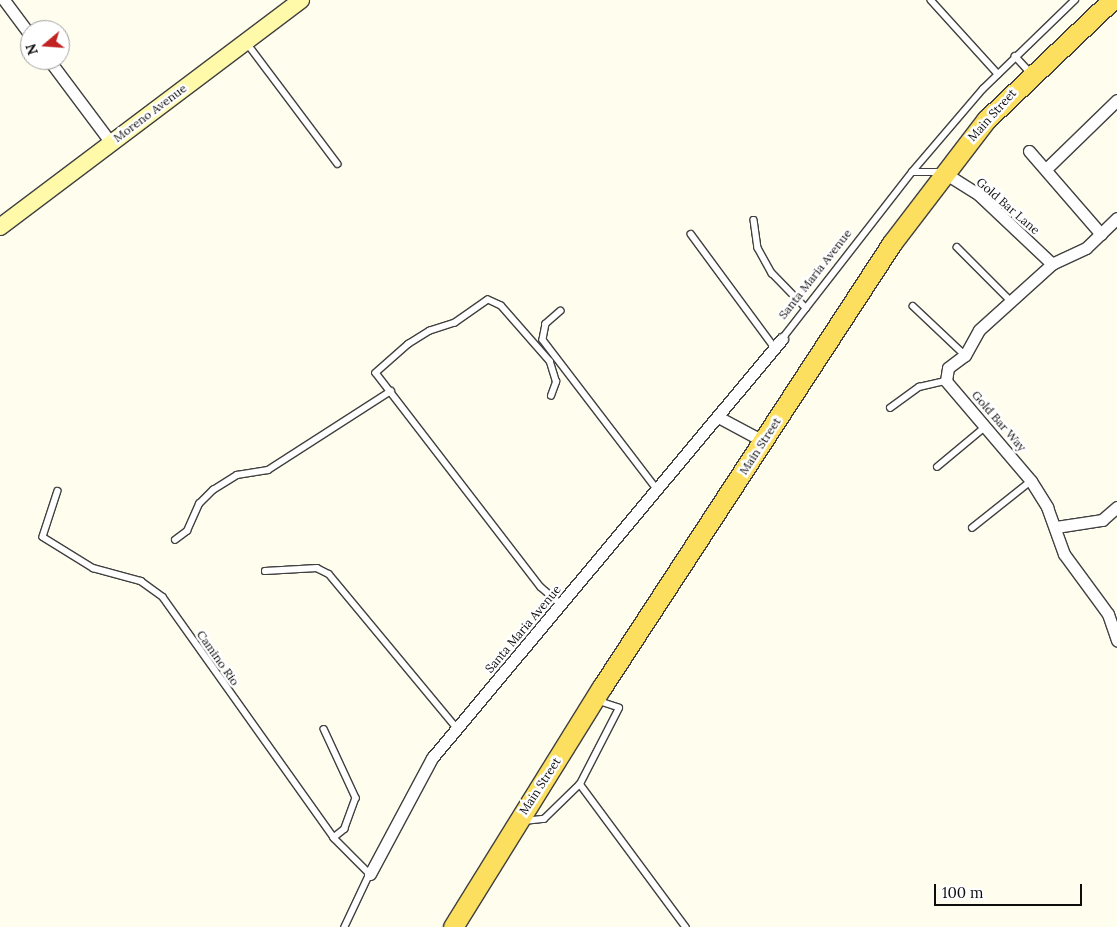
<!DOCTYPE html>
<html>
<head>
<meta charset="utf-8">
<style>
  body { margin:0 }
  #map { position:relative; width:1117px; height:927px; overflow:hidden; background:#fffdee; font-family:Lora,serif }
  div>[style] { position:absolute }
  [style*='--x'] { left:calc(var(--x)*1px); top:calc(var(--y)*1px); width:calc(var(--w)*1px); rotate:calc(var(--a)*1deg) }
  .roads { filter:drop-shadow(1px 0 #404040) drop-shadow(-1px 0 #404040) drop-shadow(0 1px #404040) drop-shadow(0 -1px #404040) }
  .lane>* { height:5.5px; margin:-2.75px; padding:0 2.75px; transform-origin:2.75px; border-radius:2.75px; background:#fff }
  .street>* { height:11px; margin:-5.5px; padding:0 5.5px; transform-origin:5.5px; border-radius:5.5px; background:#fff }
  .secondary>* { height:16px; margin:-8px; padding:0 8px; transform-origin:8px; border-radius:8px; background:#fffaa9 }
  .primary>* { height:19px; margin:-9.5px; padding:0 9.5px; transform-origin:9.5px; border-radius:9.5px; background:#fddf60 }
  span { translate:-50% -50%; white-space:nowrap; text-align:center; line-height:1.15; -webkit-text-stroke:5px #fff; paint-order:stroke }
  .street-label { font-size:12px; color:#0d0d0d }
  .north { position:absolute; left:20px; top:20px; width:50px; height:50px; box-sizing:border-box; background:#fff; border:1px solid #9e9e9e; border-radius:50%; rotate:252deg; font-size:14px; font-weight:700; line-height:20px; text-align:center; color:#0d0d0d }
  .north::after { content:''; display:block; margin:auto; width:18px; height:22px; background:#c22221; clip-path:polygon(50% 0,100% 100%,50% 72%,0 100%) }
  .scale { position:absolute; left:934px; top:884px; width:148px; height:22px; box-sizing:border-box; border:2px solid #0d0d0d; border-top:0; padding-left:6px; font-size:15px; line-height:18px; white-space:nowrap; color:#0d0d0d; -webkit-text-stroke:4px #fff; paint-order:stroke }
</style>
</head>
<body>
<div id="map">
  <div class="roads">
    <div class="lane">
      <i style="--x:931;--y:0;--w:100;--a:47.8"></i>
      <i style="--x:247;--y:43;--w:151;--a:53.1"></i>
      <i style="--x:1015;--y:56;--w:23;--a:47"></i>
      <i style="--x:912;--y:172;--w:109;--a:-49.5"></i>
      <i style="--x:983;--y:89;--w:128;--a:-44.1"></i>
      <i style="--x:754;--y:220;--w:28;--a:82"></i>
      <i style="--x:758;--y:248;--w:29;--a:61"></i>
      <i style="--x:772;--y:273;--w:49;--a:45.8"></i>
      <i style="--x:691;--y:234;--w:142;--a:53.6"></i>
      <i style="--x:957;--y:247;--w:76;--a:45"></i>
      <i style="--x:913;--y:306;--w:71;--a:43.3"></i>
      <i style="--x:561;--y:311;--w:20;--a:139"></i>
      <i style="--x:546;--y:324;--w:16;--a:101"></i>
      <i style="--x:543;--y:340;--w:188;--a:52.6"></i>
      <i style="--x:782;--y:339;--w:212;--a:-52.1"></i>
      <i style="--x:912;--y:172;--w:29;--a:0"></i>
      <i style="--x:551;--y:396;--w:15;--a:-70"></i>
      <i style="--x:556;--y:382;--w:21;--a:-107"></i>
      <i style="--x:550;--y:362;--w:74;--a:-131.2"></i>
      <i style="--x:501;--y:306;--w:14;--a:-155"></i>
      <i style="--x:488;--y:300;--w:40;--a:145.1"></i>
      <i style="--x:455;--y:323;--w:26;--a:162"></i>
      <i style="--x:430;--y:331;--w:25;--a:148"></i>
      <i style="--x:409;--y:344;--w:44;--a:138.7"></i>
      <i style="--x:376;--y:373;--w:270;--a:52.4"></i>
      <i style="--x:541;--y:587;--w:28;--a:41"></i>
      <i style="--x:890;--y:408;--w:36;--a:-36"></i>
      <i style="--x:919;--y:387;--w:28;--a:-13"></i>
      <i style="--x:937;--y:467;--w:62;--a:-39.8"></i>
      <i style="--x:58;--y:491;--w:48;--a:108.1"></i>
      <i style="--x:43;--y:537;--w:59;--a:31.8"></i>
      <i style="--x:93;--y:568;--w:50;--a:15.2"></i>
      <i style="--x:141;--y:581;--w:27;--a:36"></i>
      <i style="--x:163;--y:597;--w:296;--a:54.6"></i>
      <i style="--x:334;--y:838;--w:51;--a:45"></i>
      <i style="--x:370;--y:874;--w:59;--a:115.3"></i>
      <i style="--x:972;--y:528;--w:75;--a:-38.5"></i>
      <i style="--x:175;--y:540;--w:15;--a:-37"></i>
      <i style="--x:187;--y:531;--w:30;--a:-66"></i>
      <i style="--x:199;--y:504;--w:20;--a:-45"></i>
      <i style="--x:213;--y:490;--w:28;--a:-32"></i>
      <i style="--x:237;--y:475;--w:31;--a:-9"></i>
      <i style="--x:268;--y:470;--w:146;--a:-32.7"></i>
      <i style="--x:265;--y:571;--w:52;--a:-3.3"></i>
      <i style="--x:317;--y:568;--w:13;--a:27"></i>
      <i style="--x:329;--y:574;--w:200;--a:50.3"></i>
      <i style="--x:324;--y:729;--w:76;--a:65.1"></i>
      <i style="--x:356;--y:798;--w:33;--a:110"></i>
      <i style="--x:345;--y:829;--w:14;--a:141"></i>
      <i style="--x:580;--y:784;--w:178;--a:53.5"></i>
      <i style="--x:524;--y:821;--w:20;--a:-6"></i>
      <i style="--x:544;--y:819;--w:50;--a:-44.2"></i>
      <i style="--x:580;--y:784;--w:85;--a:-62.8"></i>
      <i style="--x:619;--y:708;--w:23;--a:-162"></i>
    </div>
    <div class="street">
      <i style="--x:4;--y:0;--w:44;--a:53.4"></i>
      <i style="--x:49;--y:60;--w:104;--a:53.2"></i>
      <i style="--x:1029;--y:151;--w:110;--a:49.1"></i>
      <i style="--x:1046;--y:169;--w:99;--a:-44.2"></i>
      <i style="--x:943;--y:172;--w:41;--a:32.2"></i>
      <i style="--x:978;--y:194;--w:102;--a:43.4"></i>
      <i style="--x:1117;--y:218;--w:43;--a:135.9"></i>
      <i style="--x:1086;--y:248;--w:38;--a:155"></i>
      <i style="--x:1052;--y:264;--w:98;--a:137.9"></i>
      <i style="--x:979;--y:330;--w:29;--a:119"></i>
      <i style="--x:965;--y:355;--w:21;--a:143"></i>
      <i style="--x:948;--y:368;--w:13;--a:99"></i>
      <i style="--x:946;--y:381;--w:131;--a:49.6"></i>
      <i style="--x:1031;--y:481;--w:31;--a:58"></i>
      <i style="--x:1047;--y:507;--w:50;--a:70.1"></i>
      <i style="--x:1064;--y:554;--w:74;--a:53.7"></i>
      <i style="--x:1108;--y:614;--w:28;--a:71"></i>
      <i style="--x:720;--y:418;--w:49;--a:28.1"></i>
      <i style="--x:1056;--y:527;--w:47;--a:-8.7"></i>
      <i style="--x:1102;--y:520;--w:20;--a:-41"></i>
      <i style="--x:370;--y:874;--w:132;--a:-61.9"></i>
      <i style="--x:432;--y:758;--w:546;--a:-50.13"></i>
    </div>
    <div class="secondary">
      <i style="--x:0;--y:227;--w:377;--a:-37"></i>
    </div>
    <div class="primary">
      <i style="--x:453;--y:927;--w:282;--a:-58.2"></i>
      <i style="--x:602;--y:687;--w:530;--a:-56.85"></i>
      <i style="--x:892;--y:243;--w:155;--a:-52.6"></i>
      <i style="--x:986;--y:120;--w:174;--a:-43.6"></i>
    </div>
  </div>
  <div class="street-label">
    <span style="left:150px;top:113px;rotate:-37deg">Moreno Avenue</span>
    <span style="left:992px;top:115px;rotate:-48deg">Main Street</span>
    <span style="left:1008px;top:206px;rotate:41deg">Gold Bar Lane</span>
    <span style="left:815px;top:274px;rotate:-52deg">Santa Maria Avenue</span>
    <span style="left:999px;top:421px;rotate:49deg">Gold Bar Way</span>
    <span style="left:760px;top:446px;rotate:-57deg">Main Street</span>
    <span style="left:523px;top:629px;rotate:-50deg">Santa Maria Avenue</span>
    <span style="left:218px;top:658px;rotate:55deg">Camino Rio</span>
    <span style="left:540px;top:786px;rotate:-57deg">Main Street</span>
  </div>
  <div class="north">N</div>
  <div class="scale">100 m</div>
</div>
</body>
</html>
